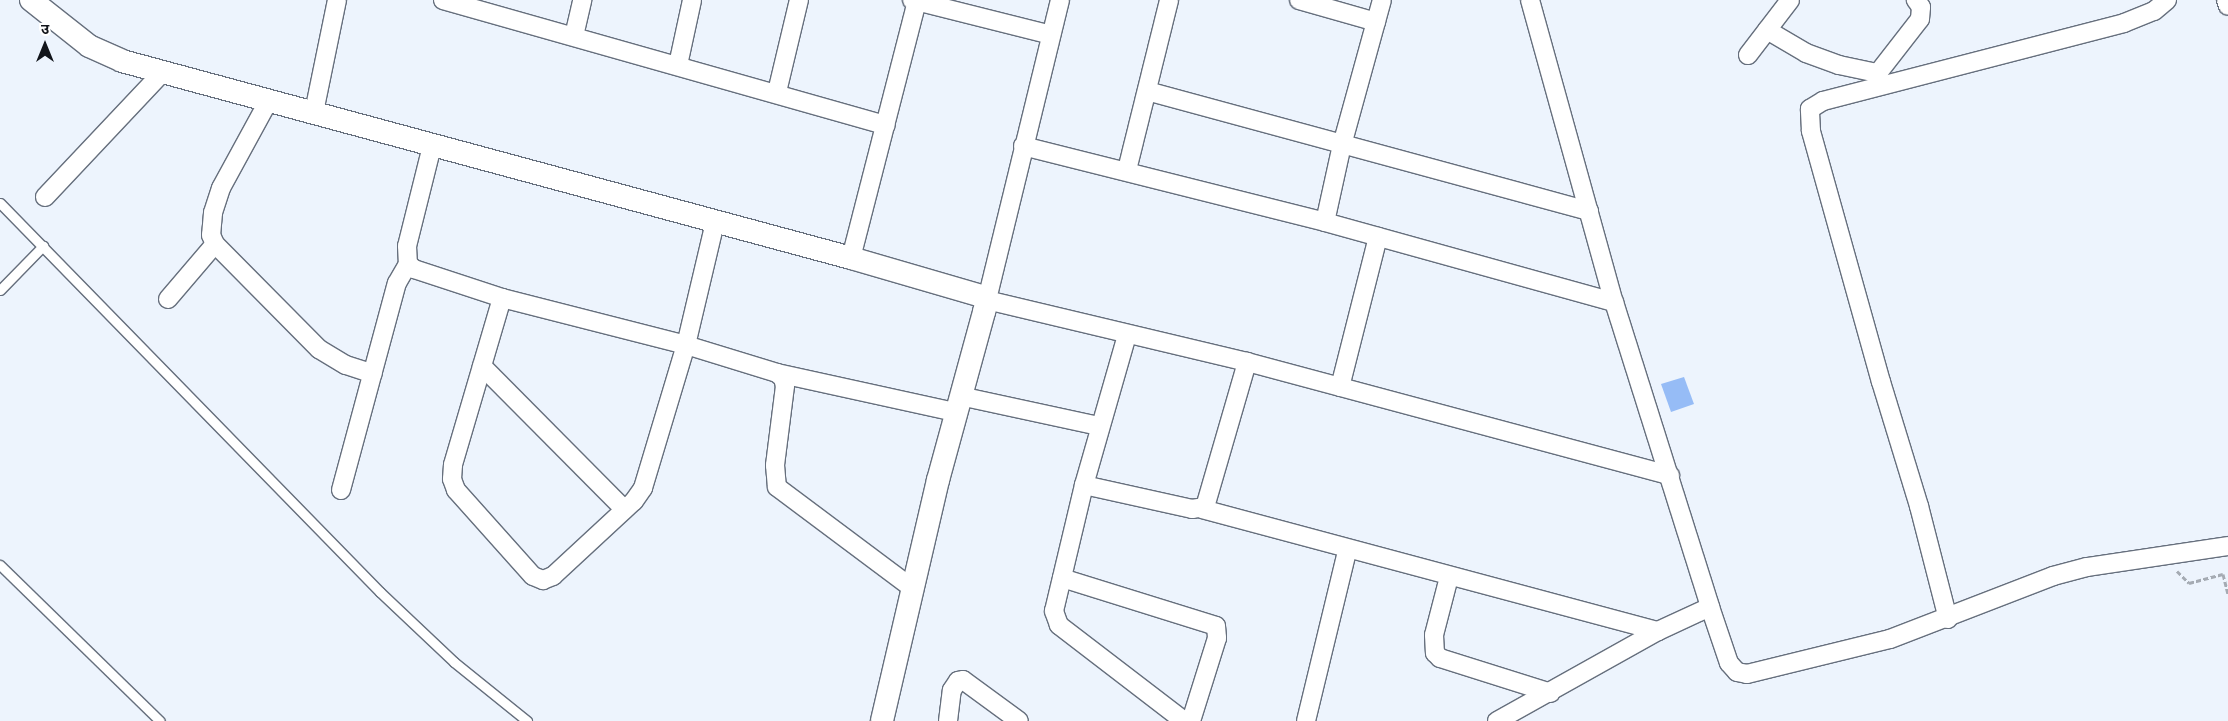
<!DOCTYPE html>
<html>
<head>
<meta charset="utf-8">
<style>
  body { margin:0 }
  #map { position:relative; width:2228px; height:721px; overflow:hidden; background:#edf4fd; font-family:"Source Sans 3","Noto Sans Devanagari",sans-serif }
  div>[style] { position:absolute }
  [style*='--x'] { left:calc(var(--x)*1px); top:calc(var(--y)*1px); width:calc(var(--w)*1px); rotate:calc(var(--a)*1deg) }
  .building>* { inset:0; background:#96bcf6 }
  .path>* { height:3px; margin-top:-1.5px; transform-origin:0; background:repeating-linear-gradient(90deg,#a5abb3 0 5px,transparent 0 7.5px) }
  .roads { filter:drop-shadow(1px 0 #666f7d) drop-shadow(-1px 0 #666f7d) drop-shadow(0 1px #666f7d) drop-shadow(0 -1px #666f7d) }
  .service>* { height:9px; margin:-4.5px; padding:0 4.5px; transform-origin:4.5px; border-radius:4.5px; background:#fff }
  .minor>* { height:18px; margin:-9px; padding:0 9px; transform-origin:9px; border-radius:9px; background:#fff }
  .tertiary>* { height:22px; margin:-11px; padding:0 11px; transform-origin:11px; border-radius:11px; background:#fff }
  span { translate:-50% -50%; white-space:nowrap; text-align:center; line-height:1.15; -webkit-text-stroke:4.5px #fff; paint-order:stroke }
  .north { position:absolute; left:20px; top:20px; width:50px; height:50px; -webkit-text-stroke:4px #fff; paint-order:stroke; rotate:0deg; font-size:14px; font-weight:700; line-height:20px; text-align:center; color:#12151b }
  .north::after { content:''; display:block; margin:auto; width:18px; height:22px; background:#12151b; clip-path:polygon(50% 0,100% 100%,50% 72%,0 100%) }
</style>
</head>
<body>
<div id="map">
  <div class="building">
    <i style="clip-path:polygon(1684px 377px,1694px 404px,1671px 412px,1661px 384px)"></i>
  </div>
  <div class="path">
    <i style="--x:2177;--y:571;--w:17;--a:45"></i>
    <i style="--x:2189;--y:583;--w:35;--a:-15"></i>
    <i style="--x:2223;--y:574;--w:21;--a:76"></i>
  </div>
  <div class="roads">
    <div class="service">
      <i style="--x:0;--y:203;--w:544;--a:45.67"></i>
      <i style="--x:380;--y:592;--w:102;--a:43.4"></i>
      <i style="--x:454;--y:662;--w:94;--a:38.9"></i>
      <i style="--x:0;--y:290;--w:62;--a:-45.7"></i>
      <i style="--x:0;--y:565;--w:223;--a:44.3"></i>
    </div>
    <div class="minor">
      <i style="--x:443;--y:0;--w:460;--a:15.8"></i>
      <i style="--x:912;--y:0;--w:143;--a:14.1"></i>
      <i style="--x:1060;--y:0;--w:309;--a:103.7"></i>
      <i style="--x:987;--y:300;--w:267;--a:13.4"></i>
      <i style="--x:1247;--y:362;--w:438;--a:15"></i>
      <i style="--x:1299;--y:0;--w:80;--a:15.9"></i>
      <i style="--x:1530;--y:0;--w:313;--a:74.5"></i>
      <i style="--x:1614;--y:302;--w:320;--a:72.5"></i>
      <i style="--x:1710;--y:607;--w:59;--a:71.3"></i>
      <i style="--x:1729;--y:663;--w:12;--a:48"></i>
      <i style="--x:1737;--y:672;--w:10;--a:11"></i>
      <i style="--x:1747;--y:674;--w:147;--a:-13.8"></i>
      <i style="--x:1890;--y:639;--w:175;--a:-21.1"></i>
      <i style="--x:2053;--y:576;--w:35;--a:-15"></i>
      <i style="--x:2087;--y:567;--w:143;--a:-8.5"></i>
      <i style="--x:2226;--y:0;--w:6;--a:72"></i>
      <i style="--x:1767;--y:30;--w:45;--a:30.5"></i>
      <i style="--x:1806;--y:53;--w:35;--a:20"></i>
      <i style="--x:1839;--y:65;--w:40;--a:12"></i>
      <i style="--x:1878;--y:73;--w:68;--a:-52.1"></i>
      <i style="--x:1920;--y:19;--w:12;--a:-85"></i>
      <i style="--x:1921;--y:7;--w:9;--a:-126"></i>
      <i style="--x:574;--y:36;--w:37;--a:-77"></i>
      <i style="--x:1748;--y:55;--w:69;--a:-52.6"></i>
      <i style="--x:678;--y:65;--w:66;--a:-77.8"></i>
      <i style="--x:1147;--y:91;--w:458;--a:15.2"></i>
      <i style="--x:777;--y:92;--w:95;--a:-76.6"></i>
      <i style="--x:269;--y:100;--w:100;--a:118.6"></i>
      <i style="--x:221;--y:188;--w:26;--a:108"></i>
      <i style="--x:213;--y:213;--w:22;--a:95"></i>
      <i style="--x:211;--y:235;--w:10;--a:66"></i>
      <i style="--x:215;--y:244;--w:148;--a:45.3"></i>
      <i style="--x:319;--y:349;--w:31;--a:31"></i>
      <i style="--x:346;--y:365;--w:28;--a:18"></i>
      <i style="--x:314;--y:112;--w:114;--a:-78.4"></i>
      <i style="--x:432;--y:146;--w:103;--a:104"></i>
      <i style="--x:407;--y:246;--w:18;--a:87"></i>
      <i style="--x:408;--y:264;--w:8;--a:40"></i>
      <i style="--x:414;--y:269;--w:93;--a:18.2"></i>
      <i style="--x:502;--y:298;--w:190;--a:14.3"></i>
      <i style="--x:686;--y:345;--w:95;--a:17.1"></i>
      <i style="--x:777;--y:373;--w:8;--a:40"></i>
      <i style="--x:783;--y:378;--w:8;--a:76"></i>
      <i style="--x:785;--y:386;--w:80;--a:97.2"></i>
      <i style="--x:775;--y:465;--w:22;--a:85"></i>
      <i style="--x:777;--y:487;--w:169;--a:36.8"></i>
      <i style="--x:1023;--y:146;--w:311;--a:14.1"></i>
      <i style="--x:1325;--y:222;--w:300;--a:15.5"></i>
      <i style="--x:1127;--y:170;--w:175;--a:-76.1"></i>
      <i style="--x:45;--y:197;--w:172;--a:-46.7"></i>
      <i style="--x:1325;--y:222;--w:79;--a:-77.6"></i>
      <i style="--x:1342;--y:145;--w:150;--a:-74.6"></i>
      <i style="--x:851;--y:258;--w:265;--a:-75.6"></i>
      <i style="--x:502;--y:298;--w:174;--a:106.4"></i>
      <i style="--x:453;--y:465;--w:14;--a:94"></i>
      <i style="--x:452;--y:479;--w:12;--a:70"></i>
      <i style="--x:456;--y:490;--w:115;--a:48.2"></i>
      <i style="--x:533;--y:576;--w:11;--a:22"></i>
      <i style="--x:543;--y:580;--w:11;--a:-22"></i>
      <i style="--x:553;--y:576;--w:110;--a:-42.8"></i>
      <i style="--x:634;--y:501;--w:16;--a:-55"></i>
      <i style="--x:643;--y:488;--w:149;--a:-73.3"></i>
      <i style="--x:686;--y:345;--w:126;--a:-76.7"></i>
      <i style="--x:168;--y:299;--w:72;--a:-49.5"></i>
      <i style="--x:482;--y:366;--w:202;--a:45.2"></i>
      <i style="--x:777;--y:373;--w:182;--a:12.4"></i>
      <i style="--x:1340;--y:387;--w:155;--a:-75.8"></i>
      <i style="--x:960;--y:396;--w:142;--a:12.2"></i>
      <i style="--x:1084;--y:485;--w:156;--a:-74"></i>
      <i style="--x:341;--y:490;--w:214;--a:-74.9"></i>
      <i style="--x:397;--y:283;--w:22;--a:-60"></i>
      <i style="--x:1202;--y:509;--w:472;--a:15"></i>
      <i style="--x:1449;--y:577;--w:60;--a:104.5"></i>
      <i style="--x:1434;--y:635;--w:18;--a:87"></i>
      <i style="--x:1435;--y:653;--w:7;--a:45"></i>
      <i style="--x:1440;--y:658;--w:116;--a:17.5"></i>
      <i style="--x:1062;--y:578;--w:161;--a:17.3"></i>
      <i style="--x:1216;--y:626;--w:12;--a:85"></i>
      <i style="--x:1217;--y:638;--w:87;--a:107.4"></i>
      <i style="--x:1948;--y:619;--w:117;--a:-104.4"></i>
      <i style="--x:1919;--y:506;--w:130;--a:-107"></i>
      <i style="--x:1881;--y:382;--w:261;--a:-105.6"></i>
      <i style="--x:1811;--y:131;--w:22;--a:-93"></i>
      <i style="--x:1810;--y:109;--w:15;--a:-32"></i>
      <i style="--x:1823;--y:101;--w:311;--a:-14.5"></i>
      <i style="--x:2124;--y:23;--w:32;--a:-22"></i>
      <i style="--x:2154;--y:11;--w:17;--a:-40"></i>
      <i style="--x:948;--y:721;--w:31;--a:-83"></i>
      <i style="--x:952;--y:690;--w:11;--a:-56"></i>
      <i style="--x:958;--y:681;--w:5;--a:-11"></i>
      <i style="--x:963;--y:680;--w:69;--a:36.2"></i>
      <i style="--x:1184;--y:721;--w:158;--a:-142.5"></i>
      <i style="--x:1059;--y:625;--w:15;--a:-110"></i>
      <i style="--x:1054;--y:611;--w:130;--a:-76.6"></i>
      <i style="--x:1084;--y:485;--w:111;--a:12.5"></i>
      <i style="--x:1192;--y:509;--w:13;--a:-9"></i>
      <i style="--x:1205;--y:507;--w:151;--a:-73.8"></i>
      <i style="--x:1306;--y:721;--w:175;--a:-76.4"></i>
      <i style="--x:1497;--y:721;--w:184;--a:-29.2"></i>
      <i style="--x:1658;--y:631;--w:57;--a:-24.8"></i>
    </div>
    <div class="tertiary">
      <i style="--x:31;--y:0;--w:74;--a:38.4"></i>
      <i style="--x:89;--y:46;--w:36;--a:24"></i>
      <i style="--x:122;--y:61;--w:755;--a:15.12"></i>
      <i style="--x:851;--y:258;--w:136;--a:16.2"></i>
      <i style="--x:982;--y:296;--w:6;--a:39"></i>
      <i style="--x:987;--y:300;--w:12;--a:104"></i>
      <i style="--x:984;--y:312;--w:174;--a:105.3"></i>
      <i style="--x:938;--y:480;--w:247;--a:103.1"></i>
    </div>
  </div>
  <div class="north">उ</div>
</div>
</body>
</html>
